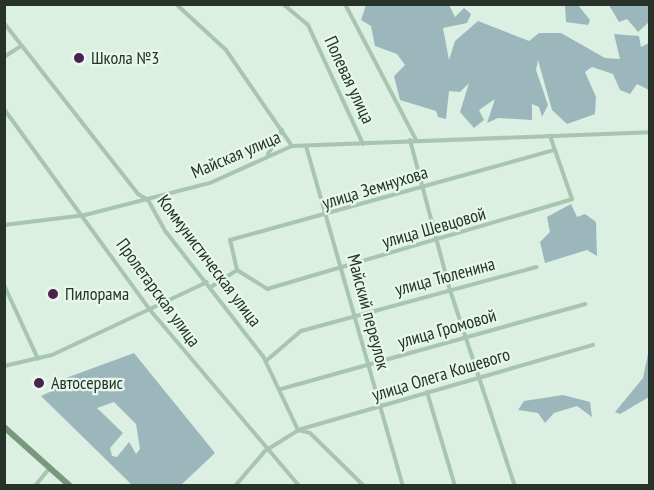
<!DOCTYPE html>
<html>
<head>
<meta charset="utf-8">
<style>
  body { margin:0 }
  #map { position:relative; width:654px; height:490px; overflow:hidden; background:#dbefe2; font-family:"PT Sans Narrow",sans-serif }
  div>[style] { position:absolute }
  [style*='--x'] { left:calc(var(--x)*1px); top:calc(var(--y)*1px); width:calc(var(--w)*1px); rotate:calc(var(--a)*1deg) }
  .green>* { inset:0; background:#9cb7bc }
  .street>* { height:4px; margin:-2px; padding:0 2px; transform-origin:2px; border-radius:2px; background:#a8c5b0 }
  .secondary>* { height:6px; margin:-3px; padding:0 3px; transform-origin:3px; border-radius:3px; background:#79997f }
  .dots>* { width:16px; height:16px; translate:-50% -50%; box-sizing:border-box; border:3px solid #e6f7ec; border-radius:50% }
  span { translate:-50% -50%; white-space:nowrap; text-align:center; line-height:1.15; -webkit-text-stroke:4.5px #e6f7ec; paint-order:stroke }
  .poi-label { font-size:18px; color:#273329 }
  .left { translate:0 -50%; text-align:left }
  .street-label { font-size:18px; color:#273329 }
  .frame { position:absolute; inset:0; border:6px solid #273329; pointer-events:none }
</style>
</head>
<body>
<div id="map">
  <div class="green">
    <i style="clip-path:polygon(387px 4px,449px 5px,455px 17px,464px 8px,471px 14px,467px 23px,443px 28px,449px 60px,455px 41px,478px 21px,529px 41px,539px 33px,561px 33px,605px 58px,620px 59px,614px 34px,639px 36px,641px 47px,649px 43px,649px 90px,637px 84px,630px 94px,620px 90px,613px 74px,592px 67px,585px 72px,596px 97px,595px 114px,567px 124px,552px 110px,538px 60px,536px 70px,548px 105px,542px 117px,539px 107px,532px 104px,532px 120px,498px 118px,487px 123px,495px 99px,479px 110px,484px 120px,474px 128px,460px 112px,469px 83px,460px 92px,449px 91px,446px 119px,438px 117px,436px 111px,400px 100px,394px 76px,405px 65px,397px 54px,375px 46px,371px 26px,361px 20px,366px 5px)"></i>
    <i style="clip-path:polygon(565px 5px,578px 5px,590px 20px,588px 25px,566px 22px)"></i>
    <i style="clip-path:polygon(609px 5px,649px 5px,649px 22px,638px 32px,627px 19px,619px 22px)"></i>
    <i style="clip-path:polygon(571px 204px,577px 217px,585px 214px,596px 222px,597px 256px,587px 250px,545px 263px,540px 242px,550px 232px,547px 217px)"></i>
    <i style="clip-path:polygon(649px 349px,649px 397px,620px 414px,615px 412px,643px 378px)"></i>
    <i style="clip-path:polygon(evenodd,134px 353px,215px 453px,181px 485px,132px 485px,41px 396px,67px 384px,66px 378px,134px 353px,114px 402px,136px 424px,140px 449px,136px 454px,129px 442px,117px 457px,112px 456px,110px 448px,123px 433px,97px 408px,114px 402px)"></i>
    <i style="clip-path:polygon(563px 395px,590px 402px,592px 417px,577px 406px,554px 413px,545px 423px,538px 413px,518px 410px,524px 401px)"></i>
  </div>
  <div class="street">
    <i style="--x:176;--y:4;--w:68;--a:42.6"></i>
    <i style="--x:226;--y:50;--w:116;--a:55.5"></i>
    <i style="--x:283;--y:4;--w:33;--a:40"></i>
    <i style="--x:308;--y:25;--w:131;--a:65.2"></i>
    <i style="--x:345;--y:4;--w:153;--a:62.4"></i>
    <i style="--x:4;--y:23;--w:217;--a:51.9"></i>
    <i style="--x:138;--y:194;--w:12;--a:31"></i>
    <i style="--x:148;--y:200;--w:37;--a:61"></i>
    <i style="--x:166;--y:232;--w:157;--a:52"></i>
    <i style="--x:263;--y:356;--w:82;--a:64.7"></i>
    <i style="--x:298;--y:430;--w:12;--a:14"></i>
    <i style="--x:310;--y:433;--w:76;--a:44.5"></i>
    <i style="--x:4;--y:57;--w:20;--a:-33"></i>
    <i style="--x:4;--y:109;--w:248;--a:54"></i>
    <i style="--x:150;--y:310;--w:231;--a:49.7"></i>
    <i style="--x:410;--y:140;--w:155;--a:75.1"></i>
    <i style="--x:450;--y:290;--w:206;--a:71.7"></i>
    <i style="--x:306;--y:146;--w:354;--a:74.1"></i>
    <i style="--x:268;--y:154;--w:28;--a:-60"></i>
    <i style="--x:4;--y:225;--w:82;--a:-7"></i>
    <i style="--x:85;--y:215;--w:129;--a:-14.4"></i>
    <i style="--x:210;--y:183;--w:90;--a:-24.3"></i>
    <i style="--x:292;--y:146;--w:358;--a:-2.2"></i>
    <i style="--x:237;--y:270;--w:31;--a:-103"></i>
    <i style="--x:230;--y:240;--w:337;--a:-15.5"></i>
    <i style="--x:4;--y:285;--w:81;--a:65.3"></i>
    <i style="--x:211;--y:287;--w:31;--a:-33"></i>
    <i style="--x:237;--y:270;--w:36;--a:32"></i>
    <i style="--x:267;--y:289;--w:318;--a:-16.4"></i>
    <i style="--x:572;--y:199;--w:67;--a:-109.2"></i>
    <i style="--x:266;--y:361;--w:46;--a:-40.6"></i>
    <i style="--x:301;--y:331;--w:244;--a:-15.2"></i>
    <i style="--x:4;--y:366;--w:49;--a:-12.9"></i>
    <i style="--x:52;--y:355;--w:171;--a:-25.2"></i>
    <i style="--x:281;--y:389;--w:316;--a:-15.6"></i>
    <i style="--x:427;--y:392;--w:98;--a:73.4"></i>
    <i style="--x:35;--y:486;--w:22;--a:-51"></i>
    <i style="--x:235;--y:486;--w:46;--a:-49.4"></i>
    <i style="--x:265;--y:451;--w:39;--a:-32"></i>
    <i style="--x:298;--y:430;--w:307;--a:-16.1"></i>
  </div>
  <div class="secondary">
    <i style="--x:4;--y:427;--w:89;--a:41.8"></i>
  </div>
  <div class="dots">
    <i style="left:79px;top:58px;background:#4b2150"></i>
    <i style="left:53px;top:294px;background:#4b2150"></i>
    <i style="left:39px;top:383px;background:#4b2150"></i>
  </div>
  <div class="poi-label">
    <span class="left" style="left:91px;top:58px">Школа №3</span>
    <span class="left" style="left:65px;top:294px">Пилорама</span>
    <span class="left" style="left:51px;top:383px">Автосервис</span>
  </div>
  <div class="street-label">
    <span style="left:349px;top:80px;rotate:65deg">Полевая улица</span>
    <span style="left:236px;top:155px;rotate:-23deg">Майская улица</span>
    <span style="left:375px;top:188px;rotate:-17deg">улица Земнухова</span>
    <span style="left:434px;top:228px;rotate:-16deg">улица Шевцовой</span>
    <span style="left:209px;top:261px;rotate:53deg">Коммунистическая улица</span>
    <span style="left:445px;top:277px;rotate:-15deg">улица Тюленина</span>
    <span style="left:158px;top:293px;rotate:54deg">Пролетарская улица</span>
    <span style="left:368px;top:312px;rotate:75deg">Майский переулок</span>
    <span style="left:447px;top:329px;rotate:-16deg">улица Громовой</span>
    <span style="left:441px;top:375px;rotate:-17deg">улица Олега Кошевого</span>
  </div>
  <div class="frame"></div>
</div>
</body>
</html>
